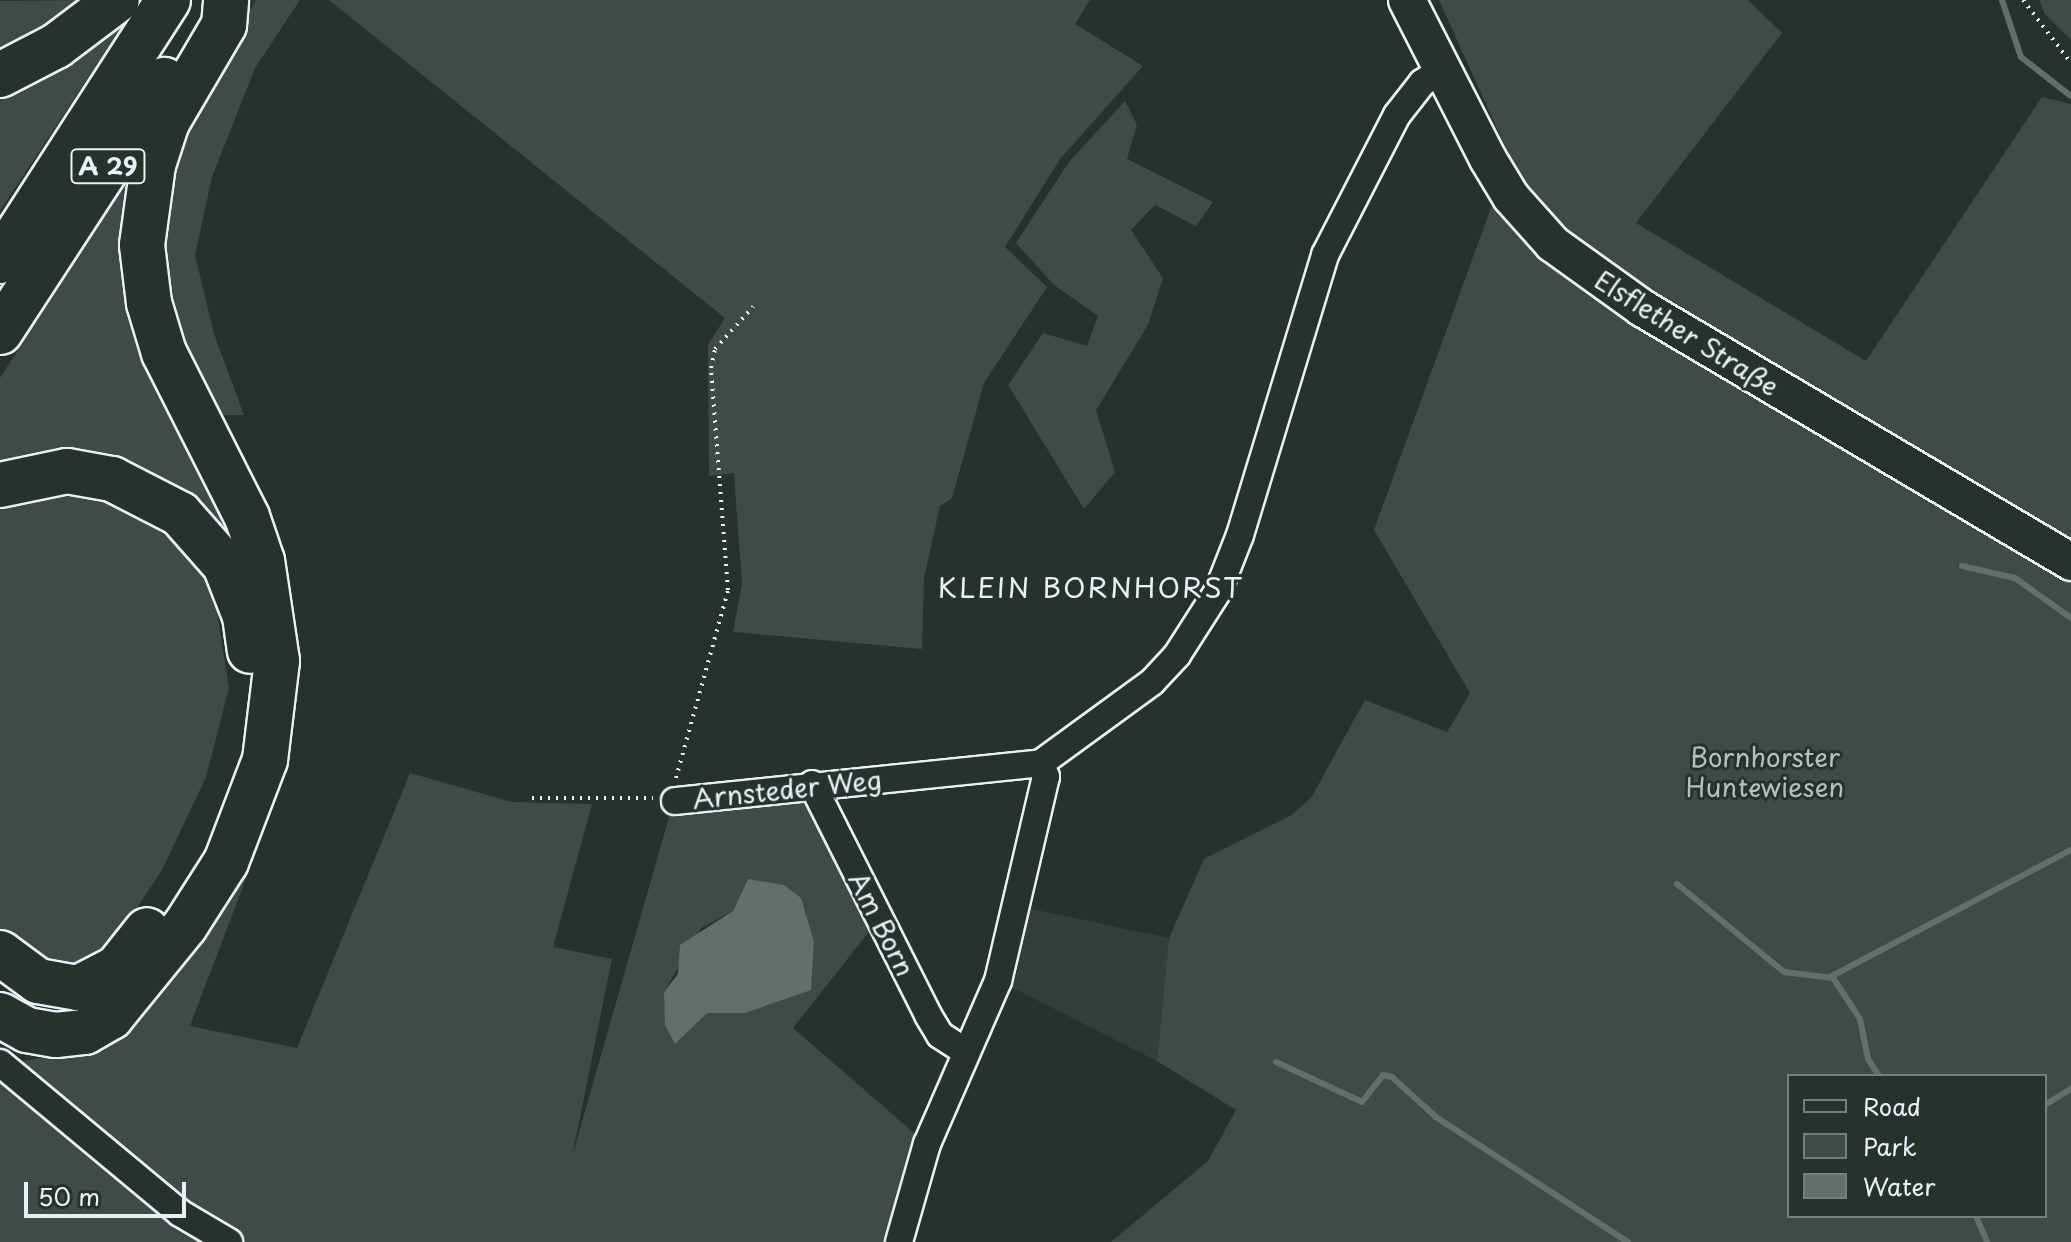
<!DOCTYPE html>
<html>
<head>
<meta charset="utf-8">
<style>
  body { margin:0 }
  #map { position:relative; width:2071px; height:1242px; overflow:hidden; background:#26332d; font-family:"Playpen Sans",sans-serif }
  div>[style] { position:absolute }
  [style*='--x'] { left:calc(var(--x)*1px); top:calc(var(--y)*1px); width:calc(var(--w)*1px); rotate:calc(var(--a)*1deg) }
  .built>* { inset:0; background:#333f3a }
  .green>* { inset:0; background:#3e4b47 }
  .water>* { inset:0; background:#636f6d }
  .stream>* { height:6px; margin:-3px; padding:0 3px; transform-origin:3px; border-radius:3px; background:#636f6d }
  .path>* { height:4px; margin-top:-2px; transform-origin:0; background:repeating-linear-gradient(90deg,#e8f1f8 0 2px,transparent 0 8px) }
  .roads { filter:drop-shadow(2px 0 #e8f1f8) drop-shadow(-2px 0 #e8f1f8) drop-shadow(0 2px #e8f1f8) drop-shadow(0 -2px #e8f1f8) }
  .street>* { height:26px; margin:-13px; padding:0 13px; transform-origin:13px; border-radius:13px; background:#26332d }
  .secondary>* { height:36px; margin:-18px; padding:0 18px; transform-origin:18px; border-radius:18px; background:#26332d }
  .highway>* { height:44px; margin:-22px; padding:0 22px; transform-origin:22px; border-radius:22px; background:#26332d }
  span { translate:-50% -50%; white-space:nowrap; text-align:center; line-height:1.15; -webkit-text-stroke:6px #26332d; paint-order:stroke }
  .shield-label span { padding:2px 6px; background:#26332d; border:2px solid; border-radius:6px; -webkit-text-stroke-width:0 }
  .shield-label { font-size:24px; color:#e8f1f8; font-weight:700 }
  .street-label { font-size:26px; color:#e8f1f8 }
  .park-label { font-size:26px; color:#b5bfc3 }
  .neighbourhood-label { font-size:28px; color:#e8f1f8; letter-spacing:2px }
  .legend { position:absolute; left:1787px; top:1074px; width:260px; height:144px; box-sizing:border-box; background:#26332d; border:2px solid #747f7e; margin:0; padding:10px 14px; list-style:none; font-size:24px; color:#e8f1f8 }
  .legend li { display:flex; align-items:center; gap:16px; height:40px }
  .legend b { width:40px; border:2px solid #747f7e }
  .scale { position:absolute; left:24px; top:1182px; width:162px; height:36px; box-sizing:border-box; border:4px solid #e8f1f8; border-top:0; padding-left:10px; font-size:24px; line-height:28px; white-space:nowrap; color:#e8f1f8; -webkit-text-stroke:6px #26332d; paint-order:stroke }
</style>
</head>
<body>
<div id="map">
  <div class="built">
    <i style="clip-path:polygon(1027px 908px,1169px 938px,1157px 1061px,1009px 986px)"></i>
  </div>
  <div class="green">
    <i style="clip-path:polygon(87px 0,59px 22px,0 47px,0 1px)"></i>
    <i style="clip-path:polygon(131px 0,139px 0,0 211px,0 87px)"></i>
    <i style="clip-path:polygon(256px 0,300px 0,255px 68px,212px 177px,195px 255px,214px 334px,244px 415px,217px 415px,194px 379px,161px 250px,181px 129px)"></i>
    <i style="clip-path:polygon(329px 0,1090px 0,1075px 24px,1143px 66px,1060px 159px,1005px 247px,1047px 287px,984px 383px,952px 498px,940px 506px,924px 578px,922px 649px,733px 632px,742px 584px,734px 473px,709px 476px,708px 345px,725px 318px)"></i>
    <i style="clip-path:polygon(1439px 0,1748px 0,1782px 33px,1636px 223px,1866px 361px,2042px 97px,2071px 104px,2071px 546px,1642px 290px,1567px 236px,1522px 184px)"></i>
    <i style="clip-path:polygon(2039px 0,2071px 0,2071px 40px,2045px 14px)"></i>
    <i style="clip-path:polygon(1125px 101px,1137px 125px,1127px 159px,1213px 202px,1196px 226px,1155px 205px,1131px 230px,1163px 278px,1148px 325px,1096px 410px,1115px 472px,1084px 509px,1008px 385px,1043px 333px,1087px 346px,1098px 316px,1054px 285px,1016px 243px,1069px 162px)"></i>
    <i style="clip-path:polygon(149px 148px,137px 196px,259px 603px,210px 521px,0 472px,0 378px)"></i>
    <i style="clip-path:polygon(evenodd,1493px 202px,2071px 575px,2071px 1242px,1111px 1242px,1208px 1161px,1236px 1110px,1157px 1061px,1169px 938px,1204px 859px,1290px 816px,1311px 798px,1365px 700px,1447px 732px,1470px 693px,1374px 530px,1493px 202px,1789px 1076px,2045px 1076px,2045px 1216px,1789px 1216px,1789px 1076px)"></i>
    <i style="clip-path:polygon(63px 494px,122px 502px,183px 549px,214px 593px,229px 688px,206px 777px,163px 868px,118px 937px,86px 966px,40px 962px,0 929px,0 509px)"></i>
    <i style="clip-path:polygon(evenodd,410px 773px,512px 802px,592px 804px,553px 947px,612px 959px,572px 1157px,672px 807px,807px 793px,875px 924px,793px 1028px,921px 1139px,888px 1242px,243px 1242px,190px 1211px,149px 1167px,18px 1062px,99px 1048px,147px 1008px,253px 860px,190px 1026px,297px 1048px,410px 773px,748px 879px,814px 942px,810px 990px,745px 1013px,707px 1013px,664px 992px,701px 928px,733px 911px,748px 879px)"></i>
    <i style="clip-path:polygon(0 1082px,193px 1231px,212px 1242px,0 1242px)"></i>
  </div>
  <div class="water">
    <i style="clip-path:polygon(748px 879px,784px 885px,801px 898px,814px 942px,811px 990px,745px 1013px,707px 1013px,675px 1044px,665px 1025px,664px 992px,678px 974px,680px 945px,733px 911px)"></i>
  </div>
  <div class="stream">
    <i style="--x:2002;--y:0;--w:60;--a:71.6"></i>
    <i style="--x:2021;--y:57;--w:63;--a:38"></i>
    <i style="--x:1962;--y:566;--w:54;--a:12.8"></i>
    <i style="--x:2015;--y:578;--w:69;--a:35.5"></i>
    <i style="--x:1677;--y:884;--w:139;--a:39.4"></i>
    <i style="--x:1784;--y:972;--w:49;--a:7"></i>
    <i style="--x:1833;--y:978;--w:49;--a:56.6"></i>
    <i style="--x:1860;--y:1019;--w:41;--a:78.7"></i>
    <i style="--x:1868;--y:1059;--w:20;--a:57"></i>
    <i style="--x:1830;--y:977;--w:272;--a:-27.8"></i>
    <i style="--x:1276;--y:1062;--w:95;--a:24.9"></i>
    <i style="--x:1362;--y:1102;--w:34;--a:-52"></i>
    <i style="--x:1383;--y:1075;--w:9;--a:13"></i>
    <i style="--x:1392;--y:1077;--w:59;--a:42.3"></i>
    <i style="--x:1436;--y:1117;--w:229;--a:33.1"></i>
    <i style="--x:2045;--y:1105;--w:31;--a:-32"></i>
    <i style="--x:1976;--y:1216;--w:28;--a:67"></i>
  </div>
  <div class="path">
    <i style="--x:2023;--y:0;--w:79;--a:52.7"></i>
    <i style="--x:676;--y:778;--w:195;--a:-74.5"></i>
    <i style="--x:728;--y:590;--w:223;--a:-94.4"></i>
    <i style="--x:711;--y:368;--w:19;--a:-78"></i>
    <i style="--x:715;--y:349;--w:57;--a:-47.9"></i>
    <i style="--x:532;--y:798;--w:121;--a:0"></i>
  </div>
  <div class="roads">
    <div class="street">
      <i style="--x:812;--y:784;--w:258;--a:63.3"></i>
      <i style="--x:928;--y:1015;--w:23;--a:59"></i>
      <i style="--x:940;--y:1035;--w:31;--a:33"></i>
      <i style="--x:675;--y:801;--w:368;--a:-5.9"></i>
      <i style="--x:1041;--y:763;--w:137;--a:-36.1"></i>
      <i style="--x:1152;--y:682;--w:37;--a:-47"></i>
      <i style="--x:1177;--y:655;--w:76;--a:-57.4"></i>
      <i style="--x:1218;--y:591;--w:60;--a:-68.6"></i>
      <i style="--x:1240;--y:535;--w:293;--a:-73.1"></i>
      <i style="--x:1325;--y:255;--w:157;--a:-62.8"></i>
      <i style="--x:1397;--y:115;--w:41;--a:-52"></i>
      <i style="--x:1422;--y:83;--w:23;--a:-34"></i>
      <i style="--x:0;--y:1063;--w:234;--a:39.8"></i>
      <i style="--x:180;--y:1213;--w:57;--a:30.6"></i>
      <i style="--x:899;--y:1242;--w:102;--a:-74.1"></i>
      <i style="--x:927;--y:1144;--w:178;--a:-66.5"></i>
      <i style="--x:998;--y:981;--w:210;--a:-76.8"></i>
      <i style="--x:1046;--y:777;--w:15;--a:-110"></i>
    </div>
    <div class="secondary">
      <i style="--x:1407;--y:0;--w:178;--a:63"></i>
      <i style="--x:1488;--y:159;--w:44;--a:58.8"></i>
      <i style="--x:1511;--y:197;--w:63;--a:48.2"></i>
      <i style="--x:1553;--y:244;--w:110;--a:35.7"></i>
      <i style="--x:1642;--y:308;--w:499;--a:30.6"></i>
    </div>
    <div class="highway">
      <i style="--x:0;--y:75;--w:63;--a:-27.4"></i>
      <i style="--x:56;--y:46;--w:76;--a:-37"></i>
      <i style="--x:0;--y:261;--w:310;--a:-57.2"></i>
      <i style="--x:0;--y:332;--w:301;--a:-56.9"></i>
      <i style="--x:0;--y:485;--w:68;--a:-11.8"></i>
      <i style="--x:67;--y:471;--w:46;--a:10.1"></i>
      <i style="--x:112;--y:479;--w:76;--a:27.2"></i>
      <i style="--x:180;--y:514;--w:68;--a:48.6"></i>
      <i style="--x:225;--y:565;--w:55;--a:68.6"></i>
      <i style="--x:245;--y:616;--w:35;--a:82"></i>
      <i style="--x:0;--y:953;--w:47;--a:36.4"></i>
      <i style="--x:38;--y:981;--w:41;--a:9.9"></i>
      <i style="--x:78;--y:988;--w:44;--a:-27.1"></i>
      <i style="--x:117;--y:968;--w:48;--a:-51.7"></i>
      <i style="--x:0;--y:1015;--w:31;--a:29"></i>
      <i style="--x:27;--y:1030;--w:29;--a:10"></i>
      <i style="--x:56;--y:1035;--w:29;--a:-6"></i>
      <i style="--x:85;--y:1032;--w:30;--a:-30"></i>
      <i style="--x:111;--y:1017;--w:117;--a:-50.9"></i>
      <i style="--x:185;--y:926;--w:76;--a:-57.4"></i>
      <i style="--x:226;--y:862;--w:109;--a:-69.1"></i>
      <i style="--x:265;--y:760;--w:100;--a:-83.1"></i>
      <i style="--x:277;--y:661;--w:101;--a:-98.5"></i>
      <i style="--x:262;--y:561;--w:46;--a:-108.8"></i>
      <i style="--x:247;--y:517;--w:184;--a:-116.8"></i>
      <i style="--x:164;--y:353;--w:52;--a:-106.7"></i>
      <i style="--x:149;--y:303;--w:58;--a:-96.9"></i>
      <i style="--x:142;--y:245;--w:81;--a:-82.2"></i>
      <i style="--x:153;--y:165;--w:45;--a:-72"></i>
      <i style="--x:167;--y:122;--w:113;--a:-59.6"></i>
      <i style="--x:224;--y:25;--w:25;--a:-85"></i>
    </div>
  </div>
  <div class="shield-label">
    <span style="left:108px;top:166px">A 29</span>
  </div>
  <div class="street-label">
    <span style="left:1687px;top:333px;rotate:32deg">Elsflether Straße</span>
    <span style="left:787px;top:789px;rotate:-6deg">Arnsteder Weg</span>
    <span style="left:882px;top:924px;rotate:63deg">Am Born</span>
  </div>
  <div class="park-label">
    <span style="left:1765px;top:772px">Bornhorster<br>Huntewiesen</span>
  </div>
  <div class="neighbourhood-label">
    <span style="left:1091px;top:587px">KLEIN BORNHORST</span>
  </div>
  <ul class="legend">
  <li><b style="height:10px;background:#26332d"></b>Road</li>
  <li><b style="height:22px;background:#3e4b47"></b>Park</li>
  <li><b style="height:22px;background:#636f6d"></b>Water</li>
  </ul>
  <div class="scale">50 m</div>
</div>
</body>
</html>
